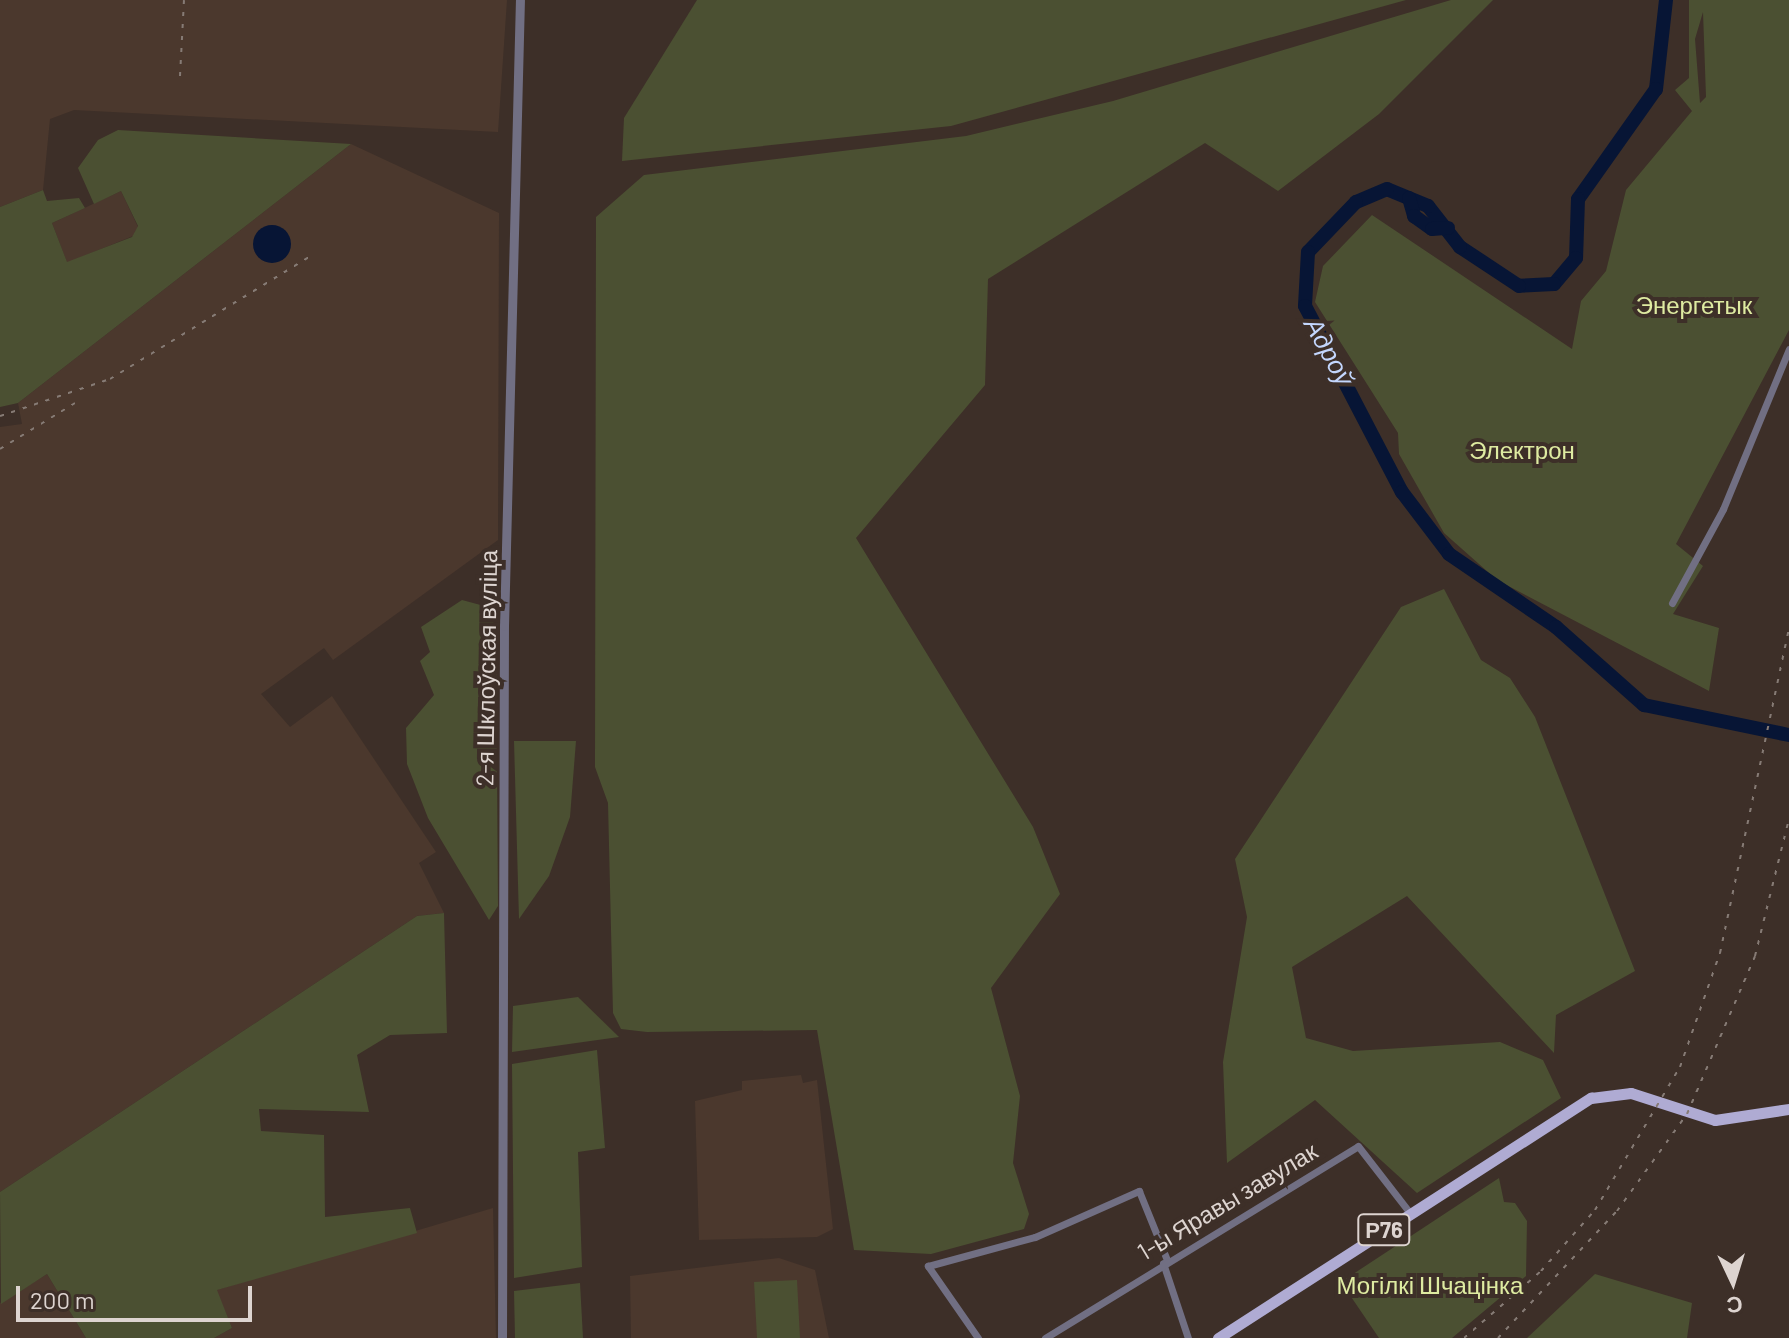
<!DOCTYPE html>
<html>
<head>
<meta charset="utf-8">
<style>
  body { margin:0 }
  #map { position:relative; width:1789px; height:1338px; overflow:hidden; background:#3d2f28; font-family:Barlow,sans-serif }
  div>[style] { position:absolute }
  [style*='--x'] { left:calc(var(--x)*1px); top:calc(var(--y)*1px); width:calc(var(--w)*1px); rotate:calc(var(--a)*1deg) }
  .built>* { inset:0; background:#4b382d }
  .green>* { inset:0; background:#4b5032 }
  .water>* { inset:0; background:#071535 }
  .round { border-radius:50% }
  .river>* { height:14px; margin:-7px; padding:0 7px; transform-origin:7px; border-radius:7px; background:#071535 }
  .minor>* { height:7px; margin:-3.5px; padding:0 3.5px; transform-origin:3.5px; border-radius:3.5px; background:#716f83 }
  .tertiary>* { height:9px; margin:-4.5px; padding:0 4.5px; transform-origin:4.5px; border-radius:4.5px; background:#716f83 }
  .primary>* { height:11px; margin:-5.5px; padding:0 5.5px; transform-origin:5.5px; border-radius:5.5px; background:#afabd3 }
  .rail>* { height:2px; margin-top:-1px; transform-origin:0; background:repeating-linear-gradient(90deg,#867b75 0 4px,transparent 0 12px) }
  span { translate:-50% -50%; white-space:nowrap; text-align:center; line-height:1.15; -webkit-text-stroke:8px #3d2f28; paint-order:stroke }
  .shield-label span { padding:2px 6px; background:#3d2f28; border:2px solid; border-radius:6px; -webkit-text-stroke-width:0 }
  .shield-label { font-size:22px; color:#ddd4d0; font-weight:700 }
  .park-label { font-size:24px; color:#deeba1 }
  .street-label { font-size:24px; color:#ddd4d0 }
  .water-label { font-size:26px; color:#c3d6fd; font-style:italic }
  .north { position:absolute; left:1693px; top:1242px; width:80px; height:80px; -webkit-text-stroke:6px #3d2f28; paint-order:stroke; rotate:176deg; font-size:22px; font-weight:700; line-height:32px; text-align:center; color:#ddd4d0 }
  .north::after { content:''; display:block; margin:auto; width:28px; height:36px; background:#ddd4d0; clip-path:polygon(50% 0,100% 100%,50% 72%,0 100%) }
  .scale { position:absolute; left:16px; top:1286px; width:236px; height:36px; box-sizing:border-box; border:4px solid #ddd4d0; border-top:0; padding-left:10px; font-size:24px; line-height:28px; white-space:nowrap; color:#ddd4d0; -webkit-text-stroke:6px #3d2f28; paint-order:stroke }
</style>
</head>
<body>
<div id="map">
  <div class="built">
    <i style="clip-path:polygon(0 0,507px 0,498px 132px,74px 110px,50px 119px,43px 190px,0 207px)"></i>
    <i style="clip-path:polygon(351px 144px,499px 213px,498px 540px,333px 660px,324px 648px,261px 694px,290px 727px,332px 696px,436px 852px,419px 863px,444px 913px,417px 916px,0 1192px,0 427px,22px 424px,18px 403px)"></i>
    <i style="clip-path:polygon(121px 191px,138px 227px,133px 236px,67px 263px,52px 223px)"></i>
    <i style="clip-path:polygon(801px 1075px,803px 1083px,817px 1080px,833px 1229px,817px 1237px,699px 1240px,695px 1101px,742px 1090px,742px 1081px)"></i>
    <i style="clip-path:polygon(493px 1208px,496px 1338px,214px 1338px,232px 1328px,216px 1290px)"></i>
    <i style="clip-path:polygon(779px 1258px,815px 1270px,829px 1338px,631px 1338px,630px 1276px)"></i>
    <i style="clip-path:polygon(47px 1274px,86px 1338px,0 1338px,0 1303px)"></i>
  </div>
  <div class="green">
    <i style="clip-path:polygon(697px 0,1406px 0,951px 126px,622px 161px,624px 118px)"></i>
    <i style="clip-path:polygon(1451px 0,1493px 0,1379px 114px,1278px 191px,1205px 143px,988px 279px,985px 385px,856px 538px,1033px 827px,1060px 894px,991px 988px,1020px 1096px,1013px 1163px,1029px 1214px,1024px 1229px,931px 1254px,854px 1250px,817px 1030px,647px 1032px,621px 1029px,613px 1013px,608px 803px,595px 767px,596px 217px,644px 175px,966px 136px,1113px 101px)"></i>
    <i style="clip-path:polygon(evenodd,1689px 0,1789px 0,1789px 330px,1676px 544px,1703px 566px,1673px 614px,1719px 628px,1709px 691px,1497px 580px,1444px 533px,1399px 454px,1398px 433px,1315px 302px,1323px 266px,1372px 215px,1572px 349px,1581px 301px,1606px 271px,1626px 190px,1692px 111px,1675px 90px,1689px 78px,1689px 0,1703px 12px,1706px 97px,1700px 103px,1695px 39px,1703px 12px)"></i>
    <i style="clip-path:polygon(118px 130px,351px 144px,18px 403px,0 407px,0 207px,43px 190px,47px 201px,79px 198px,85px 208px,52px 223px,67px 262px,132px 237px,138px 226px,121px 191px,94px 204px,78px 168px,98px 140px)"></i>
    <i style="clip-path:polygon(1444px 589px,1481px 660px,1510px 678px,1535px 717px,1635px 971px,1556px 1015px,1554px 1053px,1407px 896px,1292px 967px,1306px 1038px,1353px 1051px,1500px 1042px,1543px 1060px,1561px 1098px,1417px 1193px,1315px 1100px,1227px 1163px,1223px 1062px,1247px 917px,1235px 859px,1401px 607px)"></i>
    <i style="clip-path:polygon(462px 600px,488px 607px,496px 629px,498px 906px,489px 920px,428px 818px,407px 764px,406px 728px,434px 695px,420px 661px,430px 652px,421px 627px)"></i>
    <i style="clip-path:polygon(514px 741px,576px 741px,570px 817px,549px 876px,519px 919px)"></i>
    <i style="clip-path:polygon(444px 913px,447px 1033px,390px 1035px,357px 1055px,369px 1112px,259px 1109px,261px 1131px,324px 1135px,325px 1217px,410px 1208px,417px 1233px,217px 1290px,232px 1328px,214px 1338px,86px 1338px,47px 1274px,1px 1304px,0 1192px,417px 916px)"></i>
    <i style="clip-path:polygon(578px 997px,619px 1037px,512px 1052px,513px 1006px)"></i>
    <i style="clip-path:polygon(597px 1050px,605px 1148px,578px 1152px,582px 1267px,514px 1278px,512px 1064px)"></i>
    <i style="clip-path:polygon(1499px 1178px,1504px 1202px,1515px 1203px,1527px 1221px,1526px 1276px,1452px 1338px,1379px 1338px,1341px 1282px)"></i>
    <i style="clip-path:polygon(1595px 1274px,1692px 1303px,1687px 1338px,1527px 1338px)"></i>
    <i style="clip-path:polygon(797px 1280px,800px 1338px,757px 1338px,754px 1282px)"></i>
    <i style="clip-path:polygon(580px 1283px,583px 1338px,515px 1338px,514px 1291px)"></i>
  </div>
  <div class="water">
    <i class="round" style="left:253px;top:225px;width:38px;height:38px"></i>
  </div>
  <div class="river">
    <i style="--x:1666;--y:0;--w:90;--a:96.4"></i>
    <i style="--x:1656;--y:89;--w:135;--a:125.3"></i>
    <i style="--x:1578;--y:199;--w:59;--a:91.9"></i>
    <i style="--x:1576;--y:258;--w:34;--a:130"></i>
    <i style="--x:1554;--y:284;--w:35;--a:177"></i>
    <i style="--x:1519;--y:286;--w:71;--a:-146.5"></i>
    <i style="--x:1460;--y:247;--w:52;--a:-128"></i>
    <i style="--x:1428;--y:206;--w:44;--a:-157.5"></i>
    <i style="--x:1387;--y:189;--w:34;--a:157"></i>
    <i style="--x:1356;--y:202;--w:69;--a:133.8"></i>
    <i style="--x:1308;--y:252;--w:54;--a:93.2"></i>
    <i style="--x:1305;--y:306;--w:210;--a:62.5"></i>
    <i style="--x:1402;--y:492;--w:78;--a:52.8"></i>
    <i style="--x:1449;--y:554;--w:130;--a:34.3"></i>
    <i style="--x:1556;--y:627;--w:118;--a:41.6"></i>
    <i style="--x:1644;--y:705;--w:148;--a:11.7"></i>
    <i style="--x:1409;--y:198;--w:19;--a:74"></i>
    <i style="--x:1414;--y:216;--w:22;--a:36"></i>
    <i style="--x:1432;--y:229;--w:16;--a:-4"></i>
  </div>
  <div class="minor">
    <i style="--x:1672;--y:603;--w:107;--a:-61.5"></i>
    <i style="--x:1723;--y:509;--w:173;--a:-67.6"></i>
    <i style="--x:1163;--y:1263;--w:79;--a:71.6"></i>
    <i style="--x:978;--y:1338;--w:88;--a:-124.8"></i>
    <i style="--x:928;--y:1266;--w:111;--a:-15.2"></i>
    <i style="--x:1035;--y:1237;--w:114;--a:-23.9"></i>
    <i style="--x:1139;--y:1191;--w:74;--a:67.9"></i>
    <i style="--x:1045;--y:1338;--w:367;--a:-31.5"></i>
    <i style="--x:1358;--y:1146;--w:85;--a:52.2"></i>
  </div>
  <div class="tertiary">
    <i style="--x:502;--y:1338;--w:712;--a:-89.84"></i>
    <i style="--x:504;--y:626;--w:626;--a:-88.54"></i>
  </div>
  <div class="primary">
    <i style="--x:1218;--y:1338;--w:444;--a:-32.8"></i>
    <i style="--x:1591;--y:1098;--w:40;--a:-7.1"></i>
    <i style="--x:1631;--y:1093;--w:88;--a:17.8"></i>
    <i style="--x:1715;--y:1120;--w:75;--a:-8.5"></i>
  </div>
  <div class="rail">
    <i style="--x:180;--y:76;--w:76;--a:-87"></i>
    <i style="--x:0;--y:416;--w:116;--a:-18.6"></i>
    <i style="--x:110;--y:379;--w:237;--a:-31.5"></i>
    <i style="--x:0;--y:449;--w:88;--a:-31.5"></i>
    <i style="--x:1464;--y:1338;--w:102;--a:-41"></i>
    <i style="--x:1541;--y:1271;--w:81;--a:-48.5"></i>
    <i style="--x:1595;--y:1210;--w:166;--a:-59.3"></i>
    <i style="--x:1680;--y:1067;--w:121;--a:-70.7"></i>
    <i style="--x:1720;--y:953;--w:333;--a:-78"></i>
    <i style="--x:1498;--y:1338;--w:174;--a:-46.9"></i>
    <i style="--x:1617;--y:1211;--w:120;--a:-54.2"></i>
    <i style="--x:1687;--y:1114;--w:172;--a:-66.7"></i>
    <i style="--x:1755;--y:956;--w:141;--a:-76.1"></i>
  </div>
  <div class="shield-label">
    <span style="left:1384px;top:1230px">Р76</span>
  </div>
  <div class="park-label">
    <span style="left:1694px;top:305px">Энергетык</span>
    <span style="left:1522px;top:450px">Электрон</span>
    <span style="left:1430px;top:1285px">Могілкі Шчацінка</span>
  </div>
  <div class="street-label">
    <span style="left:486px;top:668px;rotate:-89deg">2-я Шклоўская вуліца</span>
    <span style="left:1227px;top:1201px;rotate:-31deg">1-ы Яравы завулак</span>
  </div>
  <div class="water-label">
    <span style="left:1330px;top:351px;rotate:61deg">Адроў</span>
  </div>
  <div class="north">С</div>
  <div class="scale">200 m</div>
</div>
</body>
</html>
